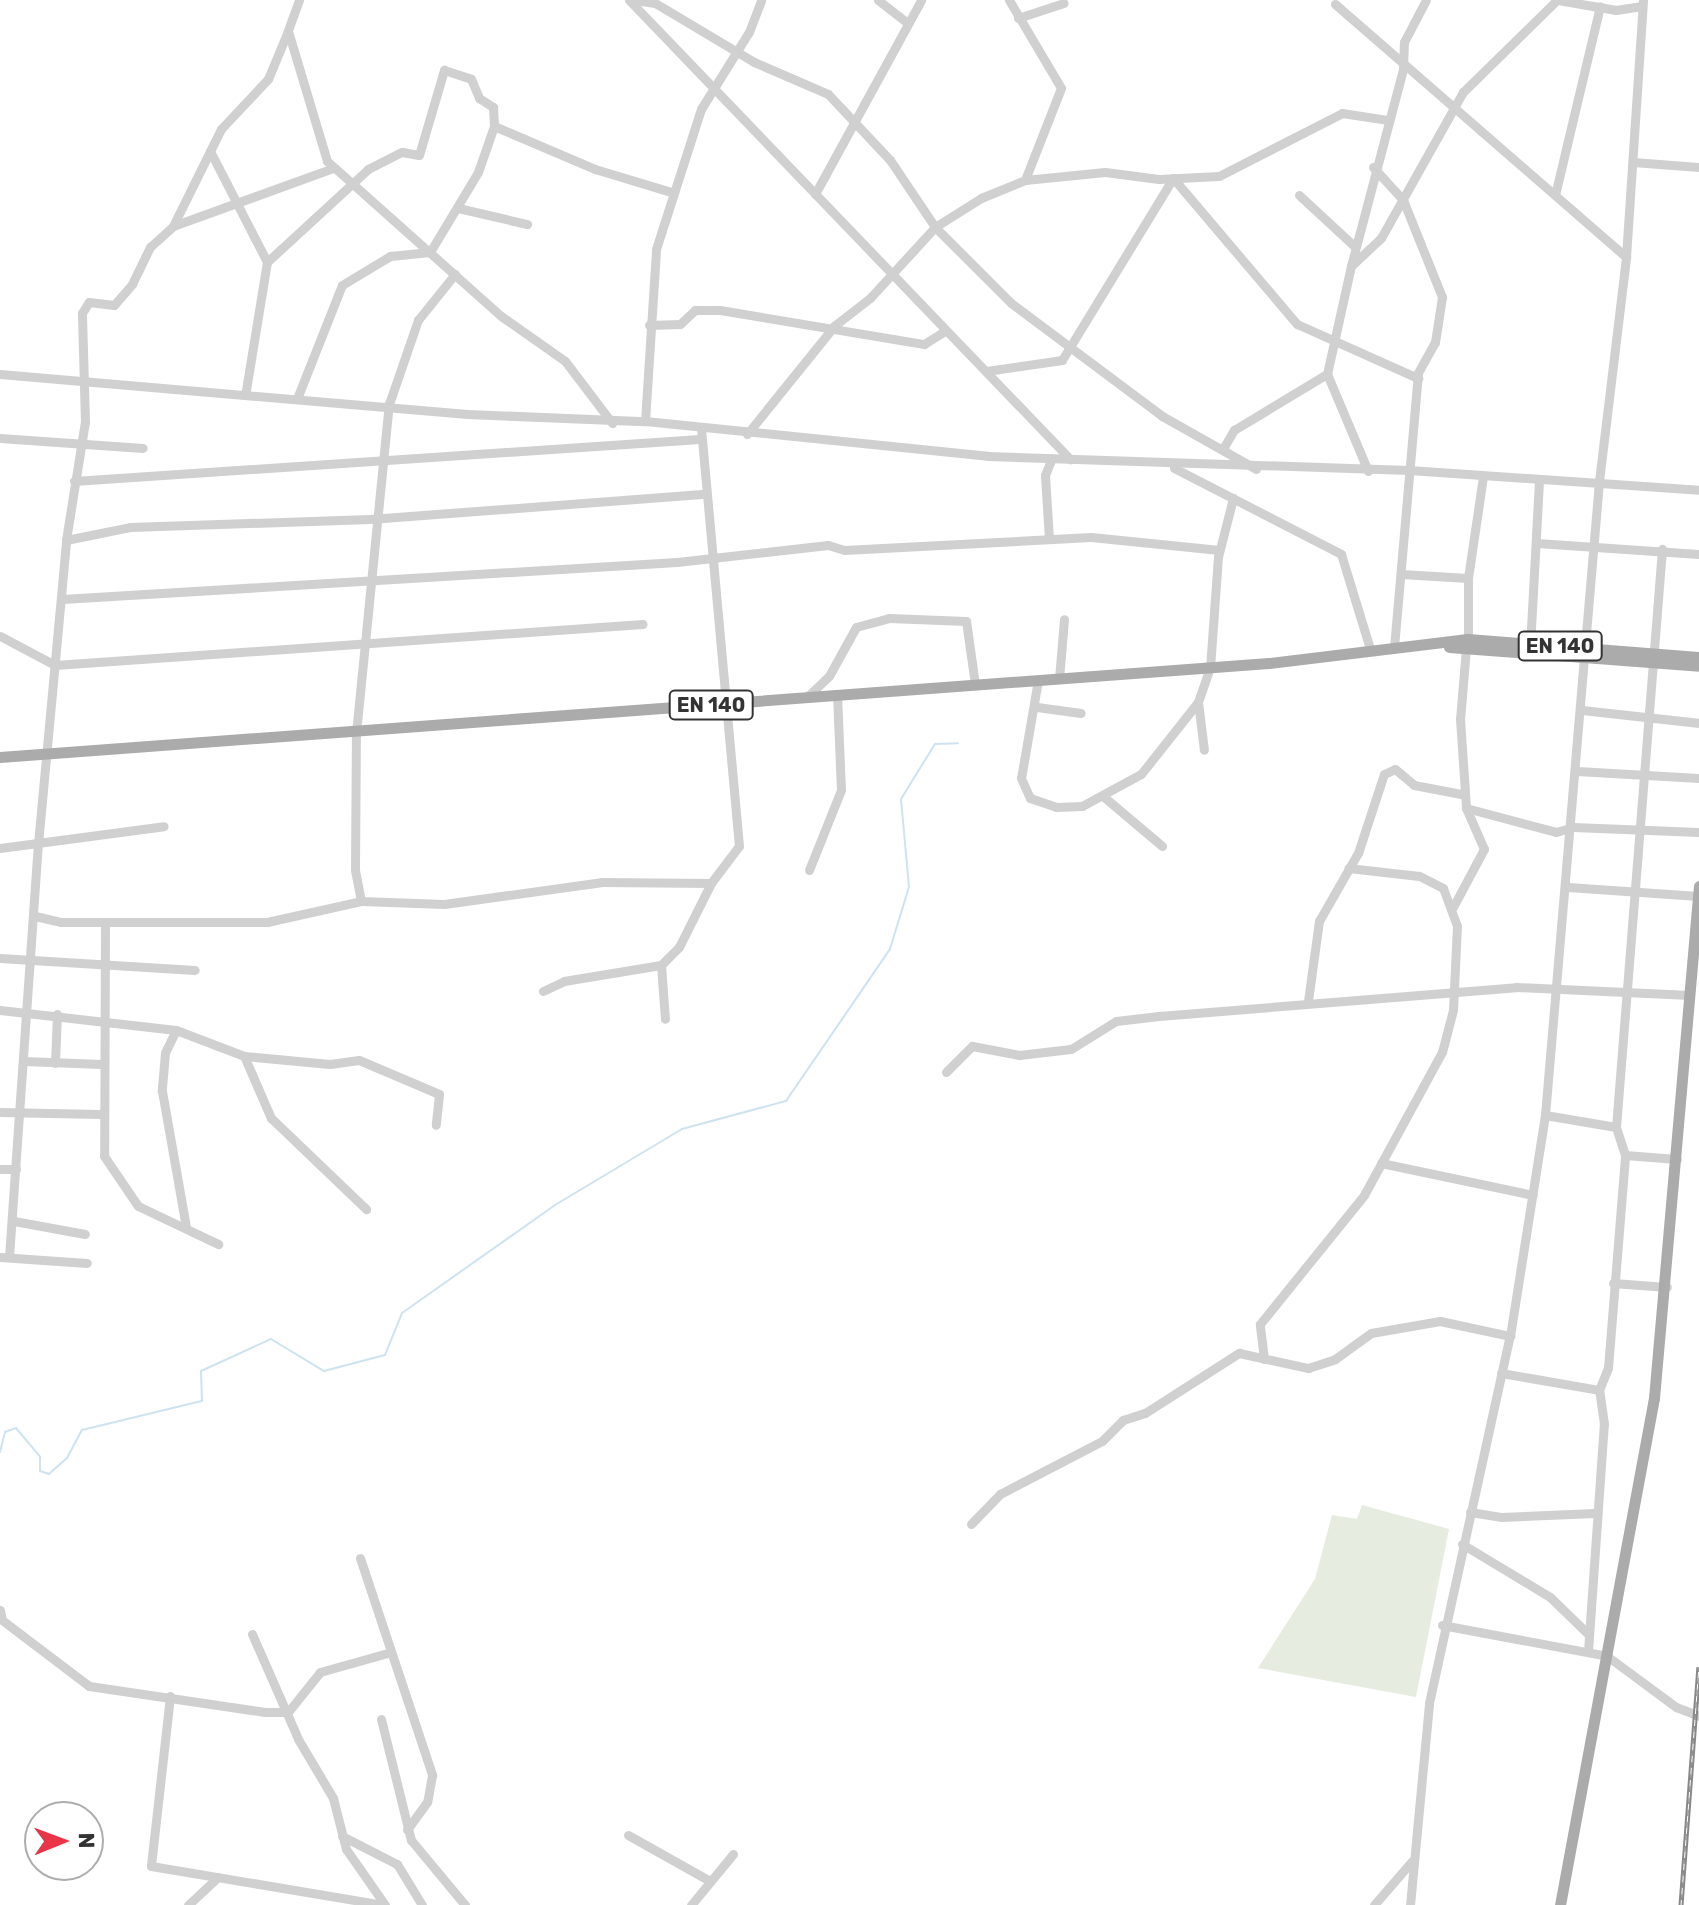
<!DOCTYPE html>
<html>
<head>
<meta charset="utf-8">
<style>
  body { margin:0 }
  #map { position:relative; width:1699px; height:1905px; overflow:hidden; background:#fff; font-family:Rubik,sans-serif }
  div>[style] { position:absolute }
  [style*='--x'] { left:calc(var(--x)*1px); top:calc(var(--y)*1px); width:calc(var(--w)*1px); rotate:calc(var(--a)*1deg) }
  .green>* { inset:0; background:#e6ecdf }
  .stream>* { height:2px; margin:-1px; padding:0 1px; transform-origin:1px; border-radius:1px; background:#cee3ef }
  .minor>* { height:9px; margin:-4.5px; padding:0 4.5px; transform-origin:4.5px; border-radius:4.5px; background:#d0d0d0 }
  .major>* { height:11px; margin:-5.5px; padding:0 5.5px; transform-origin:5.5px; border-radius:5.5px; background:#ababab }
  .rail>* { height:5px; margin-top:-2.5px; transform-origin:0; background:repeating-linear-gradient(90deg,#fff 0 6px,#888 0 12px); box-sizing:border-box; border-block:2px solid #888 }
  span { translate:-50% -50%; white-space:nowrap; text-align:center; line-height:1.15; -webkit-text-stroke:8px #fff; paint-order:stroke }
  .shield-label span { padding:2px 6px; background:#fff; border:2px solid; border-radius:6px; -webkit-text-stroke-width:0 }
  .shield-label { font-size:20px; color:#333; font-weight:700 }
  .north { position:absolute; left:24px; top:1801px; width:80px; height:80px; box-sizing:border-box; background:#fff; border:2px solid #adadad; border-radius:50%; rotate:89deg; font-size:22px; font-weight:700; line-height:32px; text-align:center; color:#333 }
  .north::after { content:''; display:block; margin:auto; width:28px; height:36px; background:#ea3548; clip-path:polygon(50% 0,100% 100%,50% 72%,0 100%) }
</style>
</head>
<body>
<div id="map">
  <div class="green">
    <i style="clip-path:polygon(1362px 1505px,1449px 1529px,1416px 1697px,1258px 1668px,1315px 1579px,1332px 1515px,1357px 1519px)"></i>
  </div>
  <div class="stream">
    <i style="--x:0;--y:1452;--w:21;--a:-76"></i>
    <i style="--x:5;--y:1432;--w:12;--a:-20"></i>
    <i style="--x:16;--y:1428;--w:38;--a:50"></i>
    <i style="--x:40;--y:1457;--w:14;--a:90"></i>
    <i style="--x:40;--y:1471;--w:9;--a:18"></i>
    <i style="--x:49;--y:1474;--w:24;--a:-42"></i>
    <i style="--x:67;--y:1458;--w:32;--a:-62"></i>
    <i style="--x:82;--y:1430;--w:123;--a:-13.6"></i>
    <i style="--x:202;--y:1401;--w:30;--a:-92"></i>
    <i style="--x:201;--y:1371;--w:77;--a:-24.6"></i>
    <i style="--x:271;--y:1339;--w:62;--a:31.1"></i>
    <i style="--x:324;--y:1371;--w:63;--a:-14.7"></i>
    <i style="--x:385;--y:1355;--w:45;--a:-68"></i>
    <i style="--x:402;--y:1313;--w:187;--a:-35.2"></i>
    <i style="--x:555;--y:1205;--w:148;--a:-30.9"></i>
    <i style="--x:682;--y:1129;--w:108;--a:-15.1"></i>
    <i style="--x:786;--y:1101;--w:184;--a:-55.6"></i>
    <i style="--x:890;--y:949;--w:65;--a:-73"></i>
    <i style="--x:909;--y:887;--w:88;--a:-95.2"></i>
    <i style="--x:901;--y:799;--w:65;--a:-58.3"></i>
    <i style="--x:935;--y:744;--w:23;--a:-2"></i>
  </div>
  <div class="minor">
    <i style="--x:299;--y:0;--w:33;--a:110"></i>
    <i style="--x:288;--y:31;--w:136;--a:73.3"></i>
    <i style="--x:327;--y:161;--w:233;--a:41.7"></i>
    <i style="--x:501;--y:316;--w:78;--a:35.1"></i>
    <i style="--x:565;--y:361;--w:78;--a:52.8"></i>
    <i style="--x:629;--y:0;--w:637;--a:46.15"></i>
    <i style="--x:635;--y:0;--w:20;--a:9"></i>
    <i style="--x:655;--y:3;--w:115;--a:30.8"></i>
    <i style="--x:754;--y:62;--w:81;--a:23.4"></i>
    <i style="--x:828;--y:94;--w:91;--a:46.8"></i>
    <i style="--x:890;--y:160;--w:81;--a:56.1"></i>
    <i style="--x:935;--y:227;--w:107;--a:45"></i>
    <i style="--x:1011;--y:303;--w:189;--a:36.8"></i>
    <i style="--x:1162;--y:416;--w:108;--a:29.4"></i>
    <i style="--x:878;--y:0;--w:37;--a:38"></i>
    <i style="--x:1009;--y:0;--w:102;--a:59.4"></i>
    <i style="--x:1061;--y:88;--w:99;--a:111.4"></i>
    <i style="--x:1558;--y:0;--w:59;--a:9.8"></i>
    <i style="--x:1616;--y:10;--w:26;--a:-9"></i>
    <i style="--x:1335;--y:4;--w:386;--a:41"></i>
    <i style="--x:1018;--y:18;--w:48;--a:-18.1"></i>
    <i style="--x:210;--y:151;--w:125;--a:62.8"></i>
    <i style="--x:1633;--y:162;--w:66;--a:4.3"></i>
    <i style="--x:1373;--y:167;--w:45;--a:47.7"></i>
    <i style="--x:1403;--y:200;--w:105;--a:68.1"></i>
    <i style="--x:1442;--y:297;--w:46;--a:98.8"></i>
    <i style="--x:1435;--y:342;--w:35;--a:119"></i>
    <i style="--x:1418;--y:373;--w:275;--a:95"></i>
    <i style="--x:1173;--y:178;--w:192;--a:49.7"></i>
    <i style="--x:1297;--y:324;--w:133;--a:24.1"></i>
    <i style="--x:815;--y:194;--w:221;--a:-61.3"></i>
    <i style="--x:1299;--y:195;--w:74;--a:42.8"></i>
    <i style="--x:1555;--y:195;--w:194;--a:-76.6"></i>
    <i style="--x:458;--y:208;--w:71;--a:13.1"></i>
    <i style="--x:173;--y:226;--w:170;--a:-19.9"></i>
    <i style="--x:1351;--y:266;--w:204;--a:-75.2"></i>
    <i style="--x:1403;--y:69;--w:27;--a:-88"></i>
    <i style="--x:1404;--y:42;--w:47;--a:-62.4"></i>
    <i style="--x:649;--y:325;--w:31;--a:-2"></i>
    <i style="--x:680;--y:324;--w:21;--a:-43"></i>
    <i style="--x:695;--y:310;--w:25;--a:0"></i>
    <i style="--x:720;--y:310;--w:207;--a:9.5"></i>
    <i style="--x:924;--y:344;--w:22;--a:-32"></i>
    <i style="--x:986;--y:371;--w:77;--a:-8.2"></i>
    <i style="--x:1062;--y:360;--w:213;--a:-58.6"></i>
    <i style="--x:0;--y:374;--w:469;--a:4.9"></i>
    <i style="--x:467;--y:414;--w:178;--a:2.3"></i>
    <i style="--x:645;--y:421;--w:344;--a:5.8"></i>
    <i style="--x:987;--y:456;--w:422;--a:1.9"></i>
    <i style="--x:1409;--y:470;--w:291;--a:3.9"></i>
    <i style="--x:246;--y:390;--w:130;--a:-80.7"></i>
    <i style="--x:267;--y:262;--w:137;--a:-42.6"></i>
    <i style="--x:368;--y:169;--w:38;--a:-27"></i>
    <i style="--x:402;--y:152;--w:17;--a:10"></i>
    <i style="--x:419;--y:155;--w:89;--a:-73.6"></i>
    <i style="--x:444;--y:70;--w:28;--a:18"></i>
    <i style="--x:471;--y:79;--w:21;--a:67"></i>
    <i style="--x:479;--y:98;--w:17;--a:33"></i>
    <i style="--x:493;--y:107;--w:19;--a:87"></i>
    <i style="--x:298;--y:396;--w:119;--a:-68.4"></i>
    <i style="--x:342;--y:285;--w:56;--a:-31.1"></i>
    <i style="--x:390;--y:256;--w:40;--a:-5.7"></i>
    <i style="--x:430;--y:252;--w:93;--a:-59"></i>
    <i style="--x:478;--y:172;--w:49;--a:-70.8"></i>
    <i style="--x:494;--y:126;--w:110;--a:23.1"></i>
    <i style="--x:595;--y:169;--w:79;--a:16.8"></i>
    <i style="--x:645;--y:421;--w:172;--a:-86.3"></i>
    <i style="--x:656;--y:249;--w:147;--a:-72.2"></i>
    <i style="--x:701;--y:109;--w:91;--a:-58.1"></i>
    <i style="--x:749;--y:32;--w:34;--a:-69"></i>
    <i style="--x:747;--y:434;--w:139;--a:-51.1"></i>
    <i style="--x:834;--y:326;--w:46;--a:-37.9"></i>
    <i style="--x:870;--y:298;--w:96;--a:-47.5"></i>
    <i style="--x:935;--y:227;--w:54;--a:-32.2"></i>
    <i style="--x:981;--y:198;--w:48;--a:-22.2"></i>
    <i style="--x:1025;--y:180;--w:80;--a:-5.7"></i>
    <i style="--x:1105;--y:172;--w:54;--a:7.4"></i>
    <i style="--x:1159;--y:179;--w:60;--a:-2.9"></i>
    <i style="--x:1219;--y:176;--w:138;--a:-27.1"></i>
    <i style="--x:1342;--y:113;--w:47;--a:8.7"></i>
    <i style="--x:0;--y:438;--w:143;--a:4"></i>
    <i style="--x:1224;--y:447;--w:20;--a:-60"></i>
    <i style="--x:1234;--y:430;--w:109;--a:-31.1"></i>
    <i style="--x:1174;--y:468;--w:188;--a:27.2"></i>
    <i style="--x:1341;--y:554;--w:99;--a:73"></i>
    <i style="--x:1368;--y:471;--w:105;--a:-112.9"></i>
    <i style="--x:1327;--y:374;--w:111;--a:-77.5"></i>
    <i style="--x:1351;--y:266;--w:41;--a:-43"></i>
    <i style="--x:1381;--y:238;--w:167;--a:-60.7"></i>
    <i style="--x:1463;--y:92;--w:132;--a:-44.4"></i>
    <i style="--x:74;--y:481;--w:627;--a:-3.84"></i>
    <i style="--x:1049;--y:539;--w:64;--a:-93.6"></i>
    <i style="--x:1045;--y:475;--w:18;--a:-68"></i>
    <i style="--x:66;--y:540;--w:65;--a:-11.5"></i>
    <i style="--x:130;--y:527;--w:240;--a:-1.9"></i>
    <i style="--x:370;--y:519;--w:336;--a:-4.3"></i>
    <i style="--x:1537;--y:543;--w:162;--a:3.9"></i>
    <i style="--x:1401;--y:574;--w:67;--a:3.4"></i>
    <i style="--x:62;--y:599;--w:616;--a:-3.44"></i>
    <i style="--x:677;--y:562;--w:152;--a:-6.4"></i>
    <i style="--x:828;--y:545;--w:17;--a:17"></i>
    <i style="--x:844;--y:550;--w:247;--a:-3"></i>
    <i style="--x:1091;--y:537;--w:129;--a:5.8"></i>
    <i style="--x:0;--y:636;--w:62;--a:27.8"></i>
    <i style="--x:55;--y:665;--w:589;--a:-3.99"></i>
    <i style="--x:1468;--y:639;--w:61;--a:-90"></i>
    <i style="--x:1468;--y:578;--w:103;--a:-81.6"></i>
    <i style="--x:1530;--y:647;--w:168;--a:-86.9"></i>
    <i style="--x:1466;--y:648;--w:71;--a:94.8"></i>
    <i style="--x:1460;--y:719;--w:89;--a:86.1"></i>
    <i style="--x:1466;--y:808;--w:93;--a:14.9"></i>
    <i style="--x:1556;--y:832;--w:18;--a:-16"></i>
    <i style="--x:1573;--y:827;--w:126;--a:2.3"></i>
    <i style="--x:1059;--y:679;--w:60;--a:-85.2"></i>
    <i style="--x:1038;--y:680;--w:99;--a:99.8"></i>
    <i style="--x:1021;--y:778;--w:22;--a:66"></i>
    <i style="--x:1030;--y:798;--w:28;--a:19"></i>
    <i style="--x:1056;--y:807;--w:26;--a:-2"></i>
    <i style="--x:1082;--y:806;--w:67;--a:-28.5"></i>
    <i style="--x:1141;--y:774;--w:92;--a:-51.6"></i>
    <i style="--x:1198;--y:702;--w:36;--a:-71"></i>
    <i style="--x:1210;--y:668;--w:111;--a:-85.9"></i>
    <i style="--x:1218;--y:557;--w:61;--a:-75.7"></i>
    <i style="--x:807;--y:697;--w:30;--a:-44"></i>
    <i style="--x:829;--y:676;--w:56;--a:-61.1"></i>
    <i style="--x:856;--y:627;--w:34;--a:-15"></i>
    <i style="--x:889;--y:618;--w:77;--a:2.2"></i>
    <i style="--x:966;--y:621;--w:64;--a:81.9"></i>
    <i style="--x:1198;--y:702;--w:48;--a:82.9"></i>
    <i style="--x:1037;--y:707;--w:44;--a:7.8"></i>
    <i style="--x:1582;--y:710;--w:118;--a:6.3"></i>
    <i style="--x:1577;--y:771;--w:122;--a:3.3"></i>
    <i style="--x:1104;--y:797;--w:76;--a:40.2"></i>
    <i style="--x:0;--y:848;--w:165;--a:-7.6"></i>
    <i style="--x:809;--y:870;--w:86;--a:-68.2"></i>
    <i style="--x:841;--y:790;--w:95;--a:-92.4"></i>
    <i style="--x:1568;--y:887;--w:130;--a:4"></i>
    <i style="--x:361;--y:901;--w:32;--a:-101"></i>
    <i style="--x:355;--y:870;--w:137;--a:-89.6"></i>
    <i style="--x:356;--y:733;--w:331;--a:-84.3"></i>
    <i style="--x:389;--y:404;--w:89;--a:-71"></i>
    <i style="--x:418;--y:320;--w:59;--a:-51.2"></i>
    <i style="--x:1453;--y:907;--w:66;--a:-61.9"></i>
    <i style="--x:1484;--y:849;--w:45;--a:-113.7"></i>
    <i style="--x:35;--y:916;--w:27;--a:13"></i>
    <i style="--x:61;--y:922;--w:206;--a:0"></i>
    <i style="--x:267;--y:922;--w:96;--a:-12.6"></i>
    <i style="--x:361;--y:901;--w:83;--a:2.1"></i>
    <i style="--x:444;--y:904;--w:160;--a:-7.9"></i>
    <i style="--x:602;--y:882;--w:109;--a:0.5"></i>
    <i style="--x:105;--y:923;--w:233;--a:90.2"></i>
    <i style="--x:104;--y:1156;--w:60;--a:55.8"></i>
    <i style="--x:138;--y:1206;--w:89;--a:25.4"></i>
    <i style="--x:0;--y:958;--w:195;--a:3.5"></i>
    <i style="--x:661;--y:965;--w:54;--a:85.8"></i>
    <i style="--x:543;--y:991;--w:23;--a:-25"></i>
    <i style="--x:564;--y:981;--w:98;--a:-9.4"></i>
    <i style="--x:661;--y:965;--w:25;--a:-45"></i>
    <i style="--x:679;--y:947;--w:72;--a:-63.4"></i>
    <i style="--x:711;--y:883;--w:46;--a:-52.9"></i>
    <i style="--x:739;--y:846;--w:417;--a:-95.2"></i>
    <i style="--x:1308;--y:1001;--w:81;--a:-82.2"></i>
    <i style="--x:1319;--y:921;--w:78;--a:-60.2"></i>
    <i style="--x:1358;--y:853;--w:83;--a:-71.8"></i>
    <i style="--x:1384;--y:774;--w:12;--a:-24"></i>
    <i style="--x:1395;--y:769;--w:25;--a:40"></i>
    <i style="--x:1414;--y:785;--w:48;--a:10.8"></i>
    <i style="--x:0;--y:1010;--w:177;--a:6.5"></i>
    <i style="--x:176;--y:1030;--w:73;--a:20.9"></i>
    <i style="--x:244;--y:1056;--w:86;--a:5.3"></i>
    <i style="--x:330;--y:1064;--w:29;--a:-8"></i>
    <i style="--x:359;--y:1060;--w:87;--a:23"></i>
    <i style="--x:439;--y:1094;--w:31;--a:96"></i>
    <i style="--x:176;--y:1030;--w:25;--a:116"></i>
    <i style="--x:165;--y:1053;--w:38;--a:95"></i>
    <i style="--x:162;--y:1091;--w:138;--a:80"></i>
    <i style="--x:244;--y:1056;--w:68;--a:66.5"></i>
    <i style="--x:271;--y:1118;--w:132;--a:43.8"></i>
    <i style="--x:24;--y:1061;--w:77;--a:2.2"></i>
    <i style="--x:55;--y:1063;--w:49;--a:-87.7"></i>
    <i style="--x:946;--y:1072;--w:37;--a:-45"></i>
    <i style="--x:972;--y:1046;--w:48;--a:10.8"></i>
    <i style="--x:1019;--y:1055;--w:52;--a:-6.6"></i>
    <i style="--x:1071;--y:1049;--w:53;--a:-31.9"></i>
    <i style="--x:1116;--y:1021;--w:43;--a:-6.6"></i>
    <i style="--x:1159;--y:1016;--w:358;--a:-4.6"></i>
    <i style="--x:1516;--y:987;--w:174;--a:2.6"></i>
    <i style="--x:0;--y:1112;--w:100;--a:1.1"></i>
    <i style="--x:1545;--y:1115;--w:72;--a:9.6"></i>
    <i style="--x:1625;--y:1155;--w:52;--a:4.4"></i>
    <i style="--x:1381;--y:1163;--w:155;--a:11.9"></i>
    <i style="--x:0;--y:1169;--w:16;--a:0"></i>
    <i style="--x:14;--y:1221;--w:72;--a:10.4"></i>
    <i style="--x:0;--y:1257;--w:87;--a:3.9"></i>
    <i style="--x:9;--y:1257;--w:414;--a:-86"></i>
    <i style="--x:38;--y:844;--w:305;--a:-84.7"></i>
    <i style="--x:66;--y:540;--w:120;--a:-80.9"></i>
    <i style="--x:85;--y:422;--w:109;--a:-91.6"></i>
    <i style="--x:82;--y:313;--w:13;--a:-58"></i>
    <i style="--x:89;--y:302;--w:25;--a:7"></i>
    <i style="--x:114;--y:305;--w:28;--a:-49"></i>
    <i style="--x:132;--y:284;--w:41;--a:-64.1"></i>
    <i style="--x:150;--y:247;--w:31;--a:-42"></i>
    <i style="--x:173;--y:226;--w:108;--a:-63.7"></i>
    <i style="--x:221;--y:129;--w:69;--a:-46.8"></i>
    <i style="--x:268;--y:79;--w:52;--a:-67.4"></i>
    <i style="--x:1613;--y:1283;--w:54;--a:4.2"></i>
    <i style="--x:1264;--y:1359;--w:35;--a:-97"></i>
    <i style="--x:1260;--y:1324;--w:166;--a:-51.1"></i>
    <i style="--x:1364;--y:1195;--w:163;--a:-61.4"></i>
    <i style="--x:1442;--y:1052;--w:43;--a:-75.3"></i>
    <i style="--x:1453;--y:1010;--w:84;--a:-87.3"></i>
    <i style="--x:1457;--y:926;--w:40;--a:-110.2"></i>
    <i style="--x:1443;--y:888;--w:27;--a:-153"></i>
    <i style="--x:1419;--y:876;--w:71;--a:-173.6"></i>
    <i style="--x:1501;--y:1373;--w:99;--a:9.8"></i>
    <i style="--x:1470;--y:1512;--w:31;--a:9"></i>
    <i style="--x:1501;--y:1517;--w:94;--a:-2.4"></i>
    <i style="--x:971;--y:1524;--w:42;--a:-46"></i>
    <i style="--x:1000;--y:1494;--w:115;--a:-27.5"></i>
    <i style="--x:1102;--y:1441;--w:30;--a:-45"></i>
    <i style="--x:1123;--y:1420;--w:23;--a:-18"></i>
    <i style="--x:1145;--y:1413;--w:112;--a:-32.6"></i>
    <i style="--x:1239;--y:1353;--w:71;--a:12.3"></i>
    <i style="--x:1308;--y:1368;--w:28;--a:-18"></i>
    <i style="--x:1335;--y:1359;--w:44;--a:-35.8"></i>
    <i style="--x:1371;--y:1333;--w:70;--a:-9.9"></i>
    <i style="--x:1440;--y:1321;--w:72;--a:12.1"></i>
    <i style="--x:1462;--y:1544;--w:103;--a:31.1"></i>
    <i style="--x:1550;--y:1597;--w:52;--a:44.2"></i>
    <i style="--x:360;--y:1558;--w:229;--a:71.6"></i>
    <i style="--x:432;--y:1775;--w:27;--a:100"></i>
    <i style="--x:427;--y:1802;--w:34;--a:126"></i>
    <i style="--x:0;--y:1610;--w:10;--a:79"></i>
    <i style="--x:2;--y:1620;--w:109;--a:37.2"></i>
    <i style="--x:89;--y:1686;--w:178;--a:8.4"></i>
    <i style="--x:265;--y:1712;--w:23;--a:0"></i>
    <i style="--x:288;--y:1712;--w:51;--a:-51.3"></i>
    <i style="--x:320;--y:1672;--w:74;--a:-15.7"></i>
    <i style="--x:1442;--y:1625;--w:168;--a:10.6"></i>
    <i style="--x:1607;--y:1656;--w:86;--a:36.5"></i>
    <i style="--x:1676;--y:1707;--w:25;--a:21"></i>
    <i style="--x:252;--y:1634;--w:115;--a:66.3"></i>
    <i style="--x:298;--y:1739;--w:69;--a:59.3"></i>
    <i style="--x:333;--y:1798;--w:53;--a:75.7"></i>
    <i style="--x:346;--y:1849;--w:68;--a:55.1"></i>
    <i style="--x:1588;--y:1651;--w:228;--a:-86"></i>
    <i style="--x:1604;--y:1424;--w:34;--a:-98"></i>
    <i style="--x:1599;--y:1390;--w:24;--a:-68"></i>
    <i style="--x:1608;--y:1368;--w:214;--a:-85.4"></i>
    <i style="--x:1625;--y:1155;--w:29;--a:-108"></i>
    <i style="--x:1616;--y:1127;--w:580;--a:-85.45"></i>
    <i style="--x:170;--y:1696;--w:171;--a:96.4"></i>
    <i style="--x:151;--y:1866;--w:237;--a:9.5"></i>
    <i style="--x:381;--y:1719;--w:125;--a:76.1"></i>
    <i style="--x:411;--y:1840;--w:85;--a:50.3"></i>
    <i style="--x:628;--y:1835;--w:94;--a:29.3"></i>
    <i style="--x:342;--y:1836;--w:62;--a:27"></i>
    <i style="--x:397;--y:1864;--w:48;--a:58.6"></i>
    <i style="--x:188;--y:1905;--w:41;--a:-43"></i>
    <i style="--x:691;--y:1905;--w:66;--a:-50.5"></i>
    <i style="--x:1374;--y:1905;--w:58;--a:-49.2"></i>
    <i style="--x:1410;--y:1905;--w:203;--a:-84.6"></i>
    <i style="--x:1429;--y:1703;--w:376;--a:-77.6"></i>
    <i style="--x:1510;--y:1336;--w:224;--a:-81"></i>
    <i style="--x:1545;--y:1115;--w:636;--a:-85.13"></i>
    <i style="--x:1599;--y:481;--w:226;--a:-83.1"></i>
    <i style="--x:1626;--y:257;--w:258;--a:-86.2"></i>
  </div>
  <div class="major">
    <i style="--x:1449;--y:647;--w:251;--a:4.3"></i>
    <i style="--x:0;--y:757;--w:1272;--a:-4.24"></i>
    <i style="--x:1269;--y:663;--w:200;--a:-6.9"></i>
    <i style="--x:1468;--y:639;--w:232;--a:4.5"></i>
    <i style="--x:1560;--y:1905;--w:516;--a:-79.5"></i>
    <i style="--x:1654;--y:1398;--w:514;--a:-84.98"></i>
  </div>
  <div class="rail">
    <i style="--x:1681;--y:1905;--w:239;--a:-85.7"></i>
  </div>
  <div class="shield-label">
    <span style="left:1560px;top:646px">EN 140</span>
    <span style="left:711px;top:705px">EN 140</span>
  </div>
  <div class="north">N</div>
</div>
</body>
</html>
